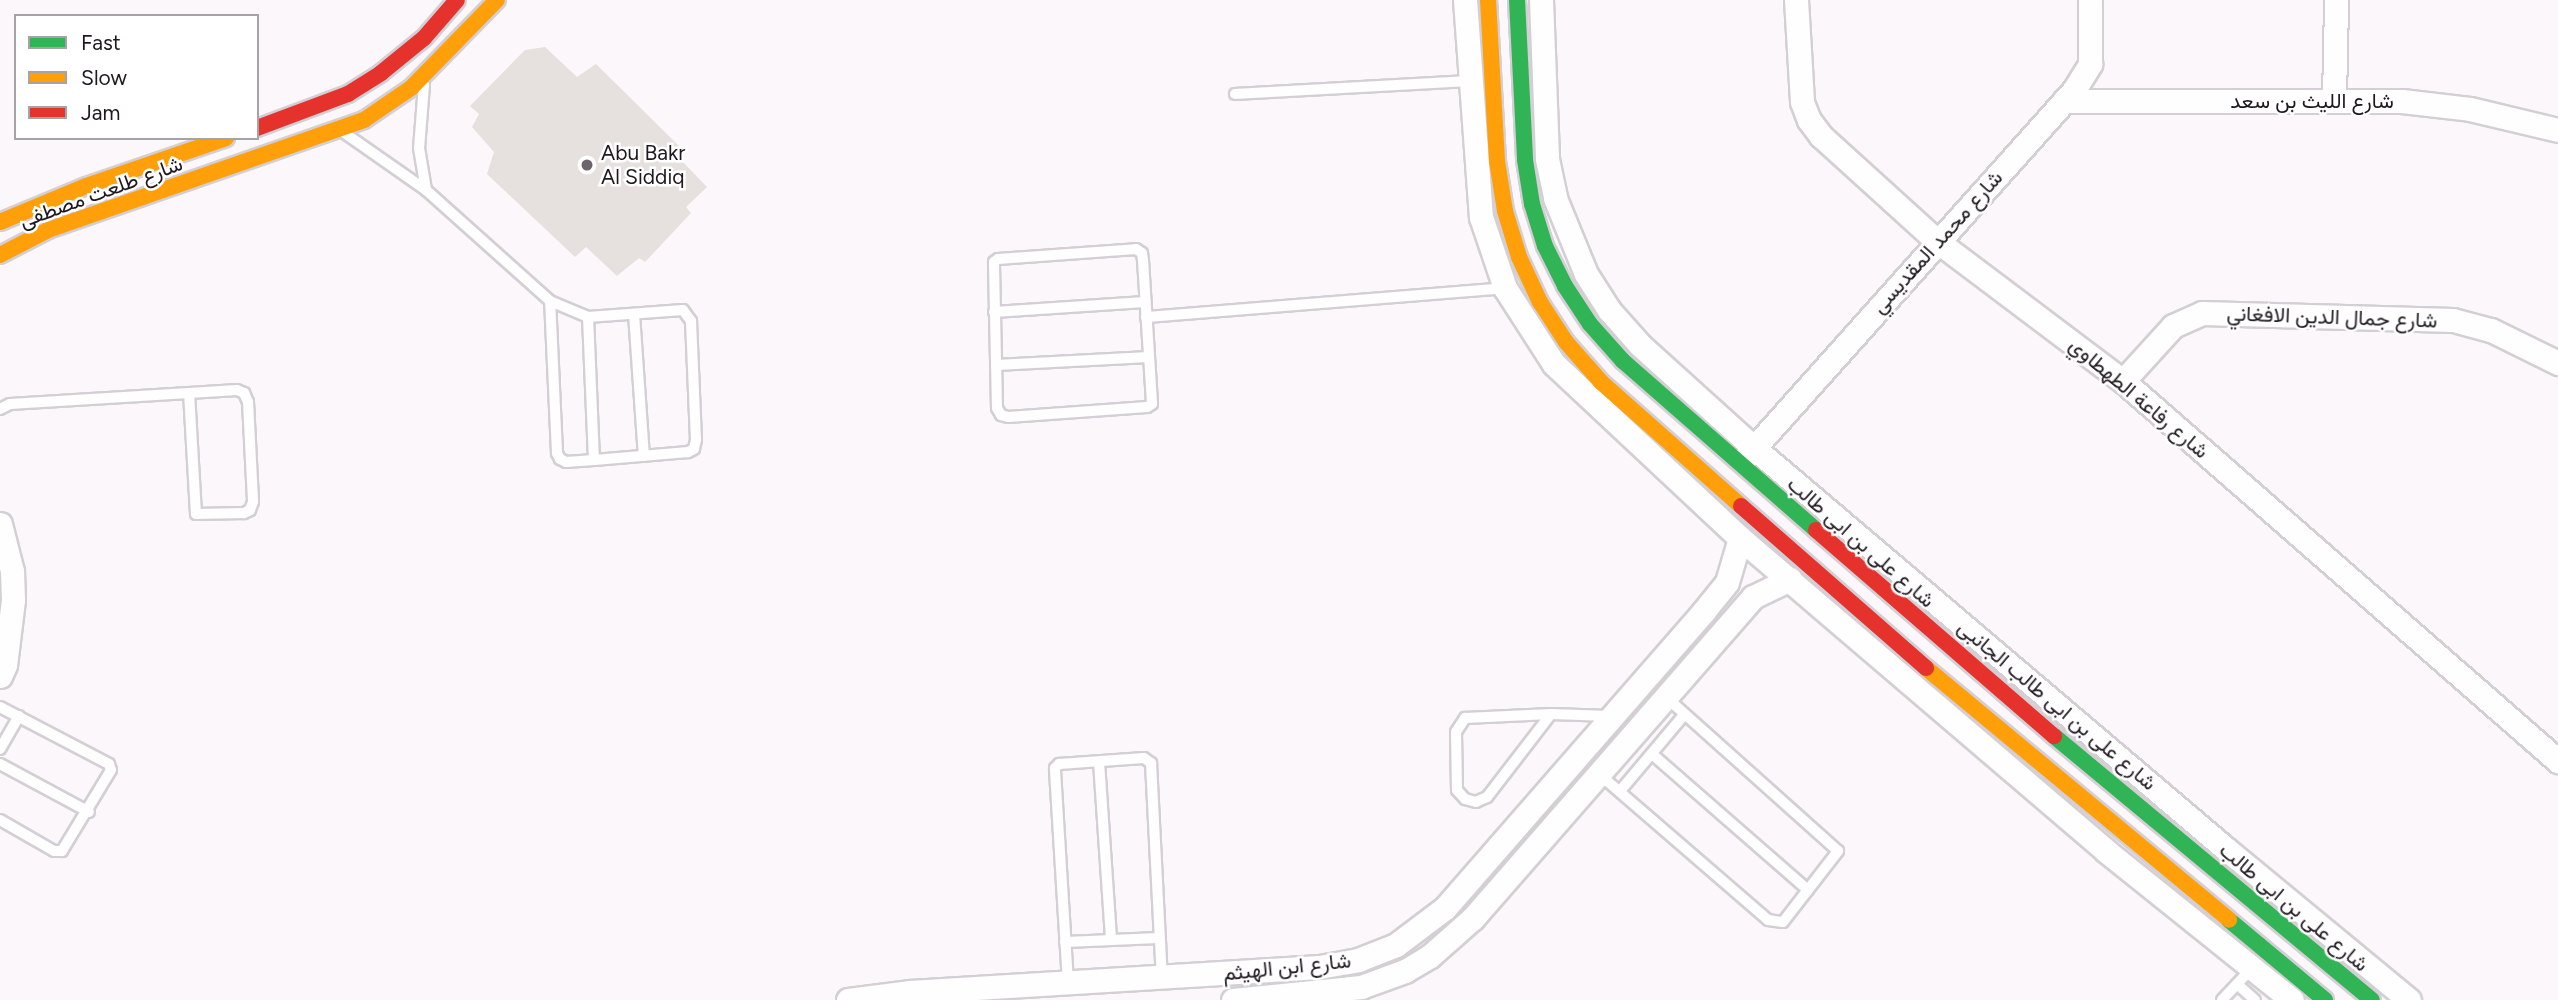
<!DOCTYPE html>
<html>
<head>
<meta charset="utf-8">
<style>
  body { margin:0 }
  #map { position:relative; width:2558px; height:1000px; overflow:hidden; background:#fbf7fb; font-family:Figtree,Vazirmatn,sans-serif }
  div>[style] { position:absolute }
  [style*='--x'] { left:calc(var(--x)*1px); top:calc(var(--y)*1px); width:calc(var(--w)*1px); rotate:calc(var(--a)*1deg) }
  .building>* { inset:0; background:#e6e0de }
  .roads { filter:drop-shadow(2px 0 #d4cfd4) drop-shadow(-2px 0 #d4cfd4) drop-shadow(0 2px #d4cfd4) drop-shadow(0 -2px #d4cfd4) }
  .lane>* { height:10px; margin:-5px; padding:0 5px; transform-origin:5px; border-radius:5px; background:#fefefe }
  .street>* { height:23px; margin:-11.5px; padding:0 11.5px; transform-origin:11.5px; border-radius:11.5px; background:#fefefe }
  .fast>* { height:16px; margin:-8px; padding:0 8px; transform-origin:8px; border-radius:8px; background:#30b455 }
  .slow>* { height:16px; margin:-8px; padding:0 8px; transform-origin:8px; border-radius:8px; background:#ff9f0a }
  .jam>* { height:16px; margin:-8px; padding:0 8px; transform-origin:8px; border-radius:8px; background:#e5322d }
  .dots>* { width:19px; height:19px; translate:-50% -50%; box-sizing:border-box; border:4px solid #fff; border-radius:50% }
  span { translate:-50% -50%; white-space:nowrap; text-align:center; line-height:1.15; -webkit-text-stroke:5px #fff; paint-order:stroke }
  .street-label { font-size:21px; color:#1f181f }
  .poi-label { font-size:21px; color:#1f181f }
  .left { translate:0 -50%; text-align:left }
  .legend { position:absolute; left:14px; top:14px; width:245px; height:126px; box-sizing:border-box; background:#fff; border:2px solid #a5a3a5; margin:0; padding:9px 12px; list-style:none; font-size:21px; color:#1f181f }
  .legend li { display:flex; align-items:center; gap:14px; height:35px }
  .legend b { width:35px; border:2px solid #a5a3a5 }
</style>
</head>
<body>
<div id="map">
  <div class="building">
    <i style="clip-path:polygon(545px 47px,577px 77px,596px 64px,680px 147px,676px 155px,707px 187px,686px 207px,691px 213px,645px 262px,639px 258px,617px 276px,586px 247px,575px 257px,487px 174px,494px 152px,472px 127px,479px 114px,470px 106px,525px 50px)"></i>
  </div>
  <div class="roads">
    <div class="lane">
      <i style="--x:424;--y:85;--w:63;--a:94.5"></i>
      <i style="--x:419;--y:148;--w:43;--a:80.5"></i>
      <i style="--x:1235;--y:94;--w:234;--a:-3.2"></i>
      <i style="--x:343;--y:132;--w:101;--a:34.9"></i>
      <i style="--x:426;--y:190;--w:166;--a:41.8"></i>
      <i style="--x:550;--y:301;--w:41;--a:22.8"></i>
      <i style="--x:588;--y:317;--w:95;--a:-4.2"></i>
      <i style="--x:683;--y:310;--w:14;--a:54"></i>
      <i style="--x:691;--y:321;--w:119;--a:87.6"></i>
      <i style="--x:696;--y:440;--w:9;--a:103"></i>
      <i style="--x:694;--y:449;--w:7;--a:153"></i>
      <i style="--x:688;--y:452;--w:94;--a:175.1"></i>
      <i style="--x:594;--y:460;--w:28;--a:176"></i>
      <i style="--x:566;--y:462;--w:7;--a:-153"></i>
      <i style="--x:560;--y:459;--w:7;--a:-117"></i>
      <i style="--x:557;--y:453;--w:152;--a:-92.6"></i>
      <i style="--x:1136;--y:249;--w:7;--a:34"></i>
      <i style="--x:1142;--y:253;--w:7;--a:82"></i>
      <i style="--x:1143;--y:260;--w:144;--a:86.4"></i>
      <i style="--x:1152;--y:404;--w:6;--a:149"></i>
      <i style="--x:1147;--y:407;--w:139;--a:175.9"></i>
      <i style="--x:1008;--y:417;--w:7;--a:-164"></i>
      <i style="--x:1001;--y:415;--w:8;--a:-120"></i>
      <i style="--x:997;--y:408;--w:146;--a:-91.2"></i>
      <i style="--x:994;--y:262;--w:5;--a:-37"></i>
      <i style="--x:998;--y:259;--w:138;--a:-4.1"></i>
      <i style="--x:994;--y:312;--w:151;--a:-3.8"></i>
      <i style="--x:634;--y:314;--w:142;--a:86"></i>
      <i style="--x:588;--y:317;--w:143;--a:87.6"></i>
      <i style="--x:1146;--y:317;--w:360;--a:-4.6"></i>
      <i style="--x:996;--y:365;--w:153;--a:-3"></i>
      <i style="--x:237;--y:390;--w:8;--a:23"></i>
      <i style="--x:244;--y:393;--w:10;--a:66"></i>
      <i style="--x:248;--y:402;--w:100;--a:87.1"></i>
      <i style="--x:253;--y:502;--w:9;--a:111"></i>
      <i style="--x:250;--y:510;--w:7;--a:153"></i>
      <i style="--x:244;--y:513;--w:48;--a:178.8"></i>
      <i style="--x:196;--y:514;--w:121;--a:-93.3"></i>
      <i style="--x:189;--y:393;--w:48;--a:-3.6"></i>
      <i style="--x:0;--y:409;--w:11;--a:-27"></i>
      <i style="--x:10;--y:404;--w:179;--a:-3.5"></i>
      <i style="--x:0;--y:707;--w:123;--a:27.6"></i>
      <i style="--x:109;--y:764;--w:6;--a:72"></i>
      <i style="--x:111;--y:770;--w:95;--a:121.2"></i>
      <i style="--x:62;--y:851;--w:8;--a:180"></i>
      <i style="--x:54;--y:851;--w:62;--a:-150.1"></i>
      <i style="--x:1551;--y:714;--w:105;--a:127.6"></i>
      <i style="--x:1487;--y:797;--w:12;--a:156"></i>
      <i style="--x:1476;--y:802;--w:11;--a:-165"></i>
      <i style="--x:1465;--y:799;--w:12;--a:-132"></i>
      <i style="--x:1457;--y:790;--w:58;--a:-91"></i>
      <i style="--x:1456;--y:732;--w:17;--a:-57"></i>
      <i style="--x:1465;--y:718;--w:86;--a:-2.7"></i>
      <i style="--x:1551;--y:714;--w:59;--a:1.9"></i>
      <i style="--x:0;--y:749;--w:38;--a:-60"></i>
      <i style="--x:1652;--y:754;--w:207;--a:41.1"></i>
      <i style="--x:1099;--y:762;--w:178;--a:86.1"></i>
      <i style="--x:0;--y:764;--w:101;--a:28.3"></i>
      <i style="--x:1599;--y:774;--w:223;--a:40.8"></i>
      <i style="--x:1768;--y:920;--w:15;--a:8"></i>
      <i style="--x:1783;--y:922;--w:90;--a:-52.2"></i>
      <i style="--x:1838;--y:851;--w:231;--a:-138.2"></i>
      <i style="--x:1620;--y:791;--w:99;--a:-49.9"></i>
      <i style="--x:1065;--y:942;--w:94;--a:-2.4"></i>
      <i style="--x:1068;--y:983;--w:215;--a:-93.5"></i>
      <i style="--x:1055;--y:768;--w:6;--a:-45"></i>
      <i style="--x:1059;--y:764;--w:85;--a:-4"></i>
      <i style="--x:1144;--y:758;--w:9;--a:36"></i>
      <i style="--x:1151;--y:763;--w:216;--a:87.1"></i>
      <i style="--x:2237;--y:984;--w:24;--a:42"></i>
      <i style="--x:2222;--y:1000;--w:44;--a:-46.8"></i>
    </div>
    <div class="street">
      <i style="--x:1465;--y:0;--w:218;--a:85.8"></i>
      <i style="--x:1481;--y:217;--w:75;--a:71.3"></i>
      <i style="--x:1505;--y:288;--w:90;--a:57.2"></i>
      <i style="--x:1554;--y:364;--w:255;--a:43.1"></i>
      <i style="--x:1740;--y:538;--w:482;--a:40.5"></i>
      <i style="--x:2106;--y:851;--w:238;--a:38.7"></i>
      <i style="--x:1541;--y:0;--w:159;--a:87.8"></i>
      <i style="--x:1547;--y:159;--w:40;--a:78"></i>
      <i style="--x:1555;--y:198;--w:82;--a:67.8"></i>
      <i style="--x:1586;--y:274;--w:43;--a:57.4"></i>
      <i style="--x:1609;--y:310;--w:47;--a:48.5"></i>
      <i style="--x:1640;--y:345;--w:154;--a:42.1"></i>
      <i style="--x:1754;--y:448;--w:619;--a:40.35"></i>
      <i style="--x:2226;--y:849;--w:237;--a:39.5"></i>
      <i style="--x:1796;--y:0;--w:102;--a:86.6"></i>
      <i style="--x:1802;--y:102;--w:19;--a:69"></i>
      <i style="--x:1809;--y:120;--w:20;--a:53"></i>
      <i style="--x:1821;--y:136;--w:156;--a:42.2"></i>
      <i style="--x:1937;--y:241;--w:233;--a:37"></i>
      <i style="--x:2123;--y:381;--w:578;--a:41.14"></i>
      <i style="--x:2334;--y:99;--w:99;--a:-88.8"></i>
      <i style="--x:2064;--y:101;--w:338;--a:0"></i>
      <i style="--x:2402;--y:101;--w:68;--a:6.7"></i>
      <i style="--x:2470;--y:109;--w:90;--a:13.4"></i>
      <i style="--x:2123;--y:381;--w:74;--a:-47.7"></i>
      <i style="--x:2173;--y:326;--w:32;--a:-24"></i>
      <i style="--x:2202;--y:313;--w:251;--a:1.6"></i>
      <i style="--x:2453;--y:320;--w:39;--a:15"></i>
      <i style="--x:2491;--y:330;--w:75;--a:26.2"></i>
      <i style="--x:1745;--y:458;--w:494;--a:-48.2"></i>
      <i style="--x:2074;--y:90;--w:31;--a:-58"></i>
      <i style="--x:2090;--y:64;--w:64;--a:-90"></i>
      <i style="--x:0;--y:524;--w:49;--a:75.7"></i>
      <i style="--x:12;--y:571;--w:29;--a:88"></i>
      <i style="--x:13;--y:600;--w:65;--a:97"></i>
      <i style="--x:5;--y:665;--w:12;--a:114"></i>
      <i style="--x:848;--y:1000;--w:63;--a:-7.4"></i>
      <i style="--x:910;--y:992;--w:410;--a:-3.5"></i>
      <i style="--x:1319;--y:967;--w:40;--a:-10"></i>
      <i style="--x:1358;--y:960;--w:41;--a:-21.5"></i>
      <i style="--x:1396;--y:945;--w:61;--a:-37.1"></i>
      <i style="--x:1445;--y:908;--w:393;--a:-48.9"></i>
      <i style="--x:1703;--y:612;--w:38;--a:-51"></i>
      <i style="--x:1727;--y:582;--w:46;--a:-73.5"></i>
      <i style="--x:1233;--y:1000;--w:129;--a:-5.8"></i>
      <i style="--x:1361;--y:987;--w:47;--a:-20"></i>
      <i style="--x:1405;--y:971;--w:29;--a:-31"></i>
      <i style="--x:1430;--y:956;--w:57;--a:-41.5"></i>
      <i style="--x:1473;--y:918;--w:426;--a:-48.9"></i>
      <i style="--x:1753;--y:597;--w:41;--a:-25.9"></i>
    </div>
    <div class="fast">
      <i style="--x:1517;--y:0;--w:160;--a:87.1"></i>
      <i style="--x:1525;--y:160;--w:45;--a:81"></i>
      <i style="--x:1532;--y:204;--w:44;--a:72.8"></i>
      <i style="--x:1545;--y:246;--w:45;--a:63.4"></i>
      <i style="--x:1565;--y:286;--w:45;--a:56.7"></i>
      <i style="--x:1590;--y:324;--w:50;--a:48.3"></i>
      <i style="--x:1623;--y:361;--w:257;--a:41.2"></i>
      <i style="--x:2054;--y:736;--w:413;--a:39.7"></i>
      <i style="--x:2229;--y:920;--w:125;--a:39.8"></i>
    </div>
    <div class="slow">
      <i style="--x:1488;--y:0;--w:161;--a:86.8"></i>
      <i style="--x:1497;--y:161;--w:51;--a:80.9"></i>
      <i style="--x:1505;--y:211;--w:48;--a:73.1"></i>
      <i style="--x:1519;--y:257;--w:50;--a:65"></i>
      <i style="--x:1540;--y:302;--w:48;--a:57"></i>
      <i style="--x:1566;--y:342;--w:53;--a:48.8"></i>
      <i style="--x:1601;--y:382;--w:187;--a:41.5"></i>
      <i style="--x:0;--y:222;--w:93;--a:-22.7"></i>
      <i style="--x:86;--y:186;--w:148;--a:-18.9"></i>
      <i style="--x:0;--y:255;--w:54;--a:-27.5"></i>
      <i style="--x:48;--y:230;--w:335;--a:-19.2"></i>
      <i style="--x:364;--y:120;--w:57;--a:-34.2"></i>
      <i style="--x:411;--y:88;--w:123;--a:-45.7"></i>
      <i style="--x:1926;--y:668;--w:394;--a:39.7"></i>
    </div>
    <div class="jam">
      <i style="--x:257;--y:128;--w:97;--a:-20.5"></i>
      <i style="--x:348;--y:94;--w:39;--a:-32"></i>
      <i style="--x:381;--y:73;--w:55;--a:-39.1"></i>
      <i style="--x:424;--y:38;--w:50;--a:-49"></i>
      <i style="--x:1741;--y:506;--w:246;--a:41.2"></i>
      <i style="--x:1816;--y:530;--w:315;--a:40.9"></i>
    </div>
  </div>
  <div class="dots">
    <i style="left:587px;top:165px;background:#6c666c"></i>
  </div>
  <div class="street-label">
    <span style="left:2312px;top:101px">شارع الليث بن سعد</span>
    <span style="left:101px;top:192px;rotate:-20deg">شارع طلعت مصطفى</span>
    <span style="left:1937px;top:242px;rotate:-48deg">شارع محمد المقديسي</span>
    <span style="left:2332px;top:317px;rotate:2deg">شارع جمال الدين الافغاني</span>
    <span style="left:2139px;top:398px;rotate:40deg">شارع رفاعة الطهطاوي</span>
    <span style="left:1861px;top:542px;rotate:41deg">شارع على بن ابى طالب</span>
    <span style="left:2057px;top:705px;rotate:40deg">شارع على بن ابى طالب الجانبى</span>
    <span style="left:2294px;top:907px;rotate:40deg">شارع على بن ابى طالب</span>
    <span style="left:1287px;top:967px;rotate:-6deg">شارع ابن الهيثم</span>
  </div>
  <div class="poi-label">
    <span class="left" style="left:601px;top:165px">Abu Bakr<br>Al Siddiq</span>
  </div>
  <ul class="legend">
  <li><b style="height:9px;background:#30b455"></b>Fast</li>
  <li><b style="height:9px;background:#ff9f0a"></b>Slow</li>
  <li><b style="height:9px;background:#e5322d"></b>Jam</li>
  </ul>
</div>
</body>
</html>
